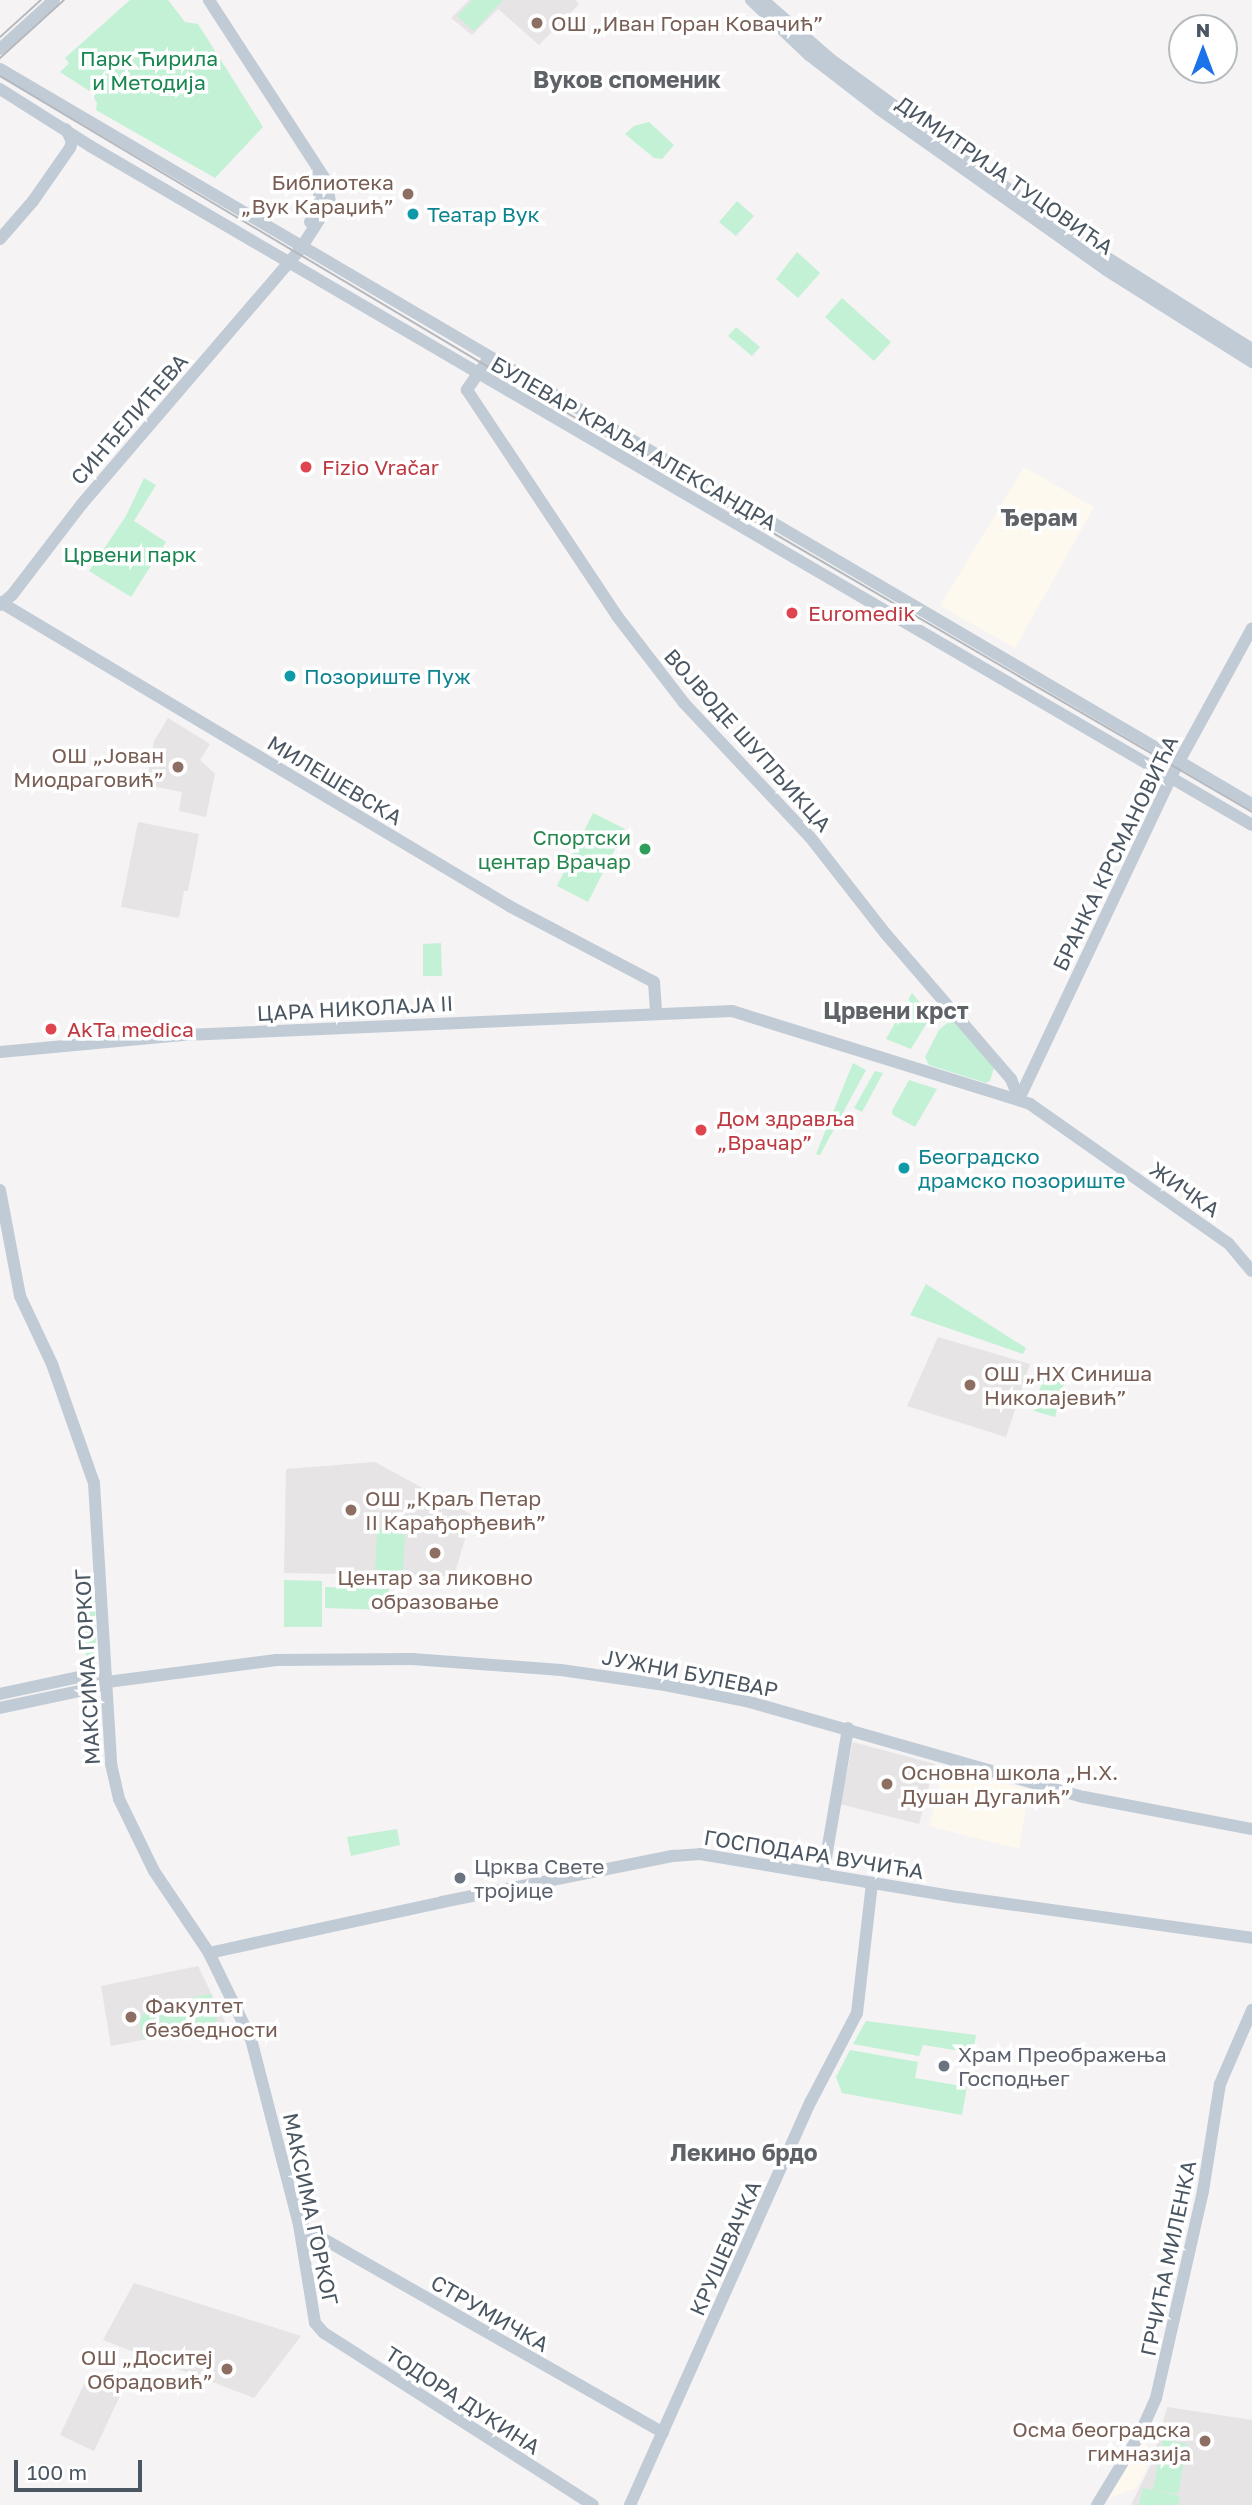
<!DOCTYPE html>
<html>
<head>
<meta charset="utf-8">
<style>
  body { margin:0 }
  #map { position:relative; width:1252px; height:2505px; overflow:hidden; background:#f5f3f3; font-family:"Golos Text",sans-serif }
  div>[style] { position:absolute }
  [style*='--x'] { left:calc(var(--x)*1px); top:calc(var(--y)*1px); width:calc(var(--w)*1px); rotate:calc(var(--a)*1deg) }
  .commercial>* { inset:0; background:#fdf9ef }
  .education>* { inset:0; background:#e6e4e5 }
  .green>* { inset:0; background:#c3f1d5 }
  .secondary>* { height:12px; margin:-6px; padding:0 6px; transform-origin:6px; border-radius:6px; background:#c1cbd6 }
  .tram>* { height:2px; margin:-1px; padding:0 1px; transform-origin:1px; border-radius:1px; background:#b5b8bd }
  .dots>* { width:19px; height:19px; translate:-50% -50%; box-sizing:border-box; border:4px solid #fff; border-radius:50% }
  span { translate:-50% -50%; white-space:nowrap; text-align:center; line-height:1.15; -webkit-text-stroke:7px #fff; paint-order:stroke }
  .education-label { font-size:21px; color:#785e54 }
  .left { translate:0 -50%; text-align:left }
  .right { translate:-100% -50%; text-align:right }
  .park-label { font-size:21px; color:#17864f }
  .street-label { font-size:21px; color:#4a5661 }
  .culture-label { font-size:21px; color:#0d838f }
  .health-label { font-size:21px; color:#be3a42 }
  .leisure-label { font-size:21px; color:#27864d }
  .worship-label { font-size:21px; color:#5b616d }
  .neighbourhood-label { font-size:23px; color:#5f6368; font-weight:700 }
  .north { position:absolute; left:1168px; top:14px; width:70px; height:70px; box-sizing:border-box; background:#fff; border:2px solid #b7bbc0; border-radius:50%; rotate:0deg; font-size:19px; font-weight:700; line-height:28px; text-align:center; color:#4a5661 }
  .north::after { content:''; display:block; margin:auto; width:24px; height:32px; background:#1a73e8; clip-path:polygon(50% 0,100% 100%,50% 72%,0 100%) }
  .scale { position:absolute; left:14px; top:2460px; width:128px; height:32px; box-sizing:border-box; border:4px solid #4a5661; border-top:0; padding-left:9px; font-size:21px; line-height:24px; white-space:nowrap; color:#4a5661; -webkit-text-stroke:5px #fff; paint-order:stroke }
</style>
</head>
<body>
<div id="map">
  <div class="commercial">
    <i style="clip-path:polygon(1024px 467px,1094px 507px,1015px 648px,940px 606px)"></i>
    <i style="clip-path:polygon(944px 1767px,1029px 1790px,1019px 1849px,929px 1826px)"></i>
    <i style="clip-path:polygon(1143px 2431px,1149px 2464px,1136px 2488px,1102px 2501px)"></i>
  </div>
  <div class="education">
    <i style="clip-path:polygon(469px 0,575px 0,579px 4px,539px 45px,498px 9px,472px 35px,451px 18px)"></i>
    <i style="clip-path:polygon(168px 718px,210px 744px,200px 760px,215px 774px,206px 817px,179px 811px,182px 792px,146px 785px,154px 741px)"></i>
    <i style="clip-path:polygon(138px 822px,199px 834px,188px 891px,184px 891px,179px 918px,121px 907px)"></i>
    <i style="clip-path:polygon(938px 1337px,1030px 1364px,1006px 1437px,907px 1406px)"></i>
    <i style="clip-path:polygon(375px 1462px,472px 1515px,454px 1576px,284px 1573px,286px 1469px)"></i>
    <i style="clip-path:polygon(853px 1742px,935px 1764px,919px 1824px,840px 1804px)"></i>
    <i style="clip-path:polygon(198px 1966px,226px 2024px,111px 2046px,101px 1986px)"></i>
    <i style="clip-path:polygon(134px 2283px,301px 2336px,254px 2398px,103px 2340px)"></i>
    <i style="clip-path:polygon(86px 2380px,120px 2396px,94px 2451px,60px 2435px)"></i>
    <i style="clip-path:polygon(1167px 2407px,1252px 2420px,1252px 2505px,1131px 2505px,1152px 2462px)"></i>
  </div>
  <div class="green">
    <i style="clip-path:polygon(130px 0,168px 0,185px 22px,198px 24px,263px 127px,215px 178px,96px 110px,97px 103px,91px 92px,60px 72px,69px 63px,65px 58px)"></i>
    <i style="clip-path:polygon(472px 0,503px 0,474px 31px,457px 16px)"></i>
    <i style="clip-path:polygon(649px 122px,674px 145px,662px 159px,654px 158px,625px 134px,634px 126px)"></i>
    <i style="clip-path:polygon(737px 201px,754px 216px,736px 236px,719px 222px)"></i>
    <i style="clip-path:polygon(797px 252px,820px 273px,798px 298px,776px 279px)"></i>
    <i style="clip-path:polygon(842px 298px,891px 342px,874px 361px,825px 317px)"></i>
    <i style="clip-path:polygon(736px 327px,760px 347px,752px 356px,728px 336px)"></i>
    <i style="clip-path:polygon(144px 478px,156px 485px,134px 521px,166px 542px,131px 597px,89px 571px,126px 516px)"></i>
    <i style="clip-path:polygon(593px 813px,625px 829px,588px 902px,557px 886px)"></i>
    <i style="clip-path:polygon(441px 943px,442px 976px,423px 976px,423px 944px)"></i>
    <i style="clip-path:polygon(912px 993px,931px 1016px,911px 1049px,886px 1039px)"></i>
    <i style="clip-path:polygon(951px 1020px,957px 1021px,994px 1068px,990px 1081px,986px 1083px,929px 1065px,925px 1057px,939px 1030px)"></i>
    <i style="clip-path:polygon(853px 1063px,866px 1070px,820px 1155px,816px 1154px)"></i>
    <i style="clip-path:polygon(875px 1071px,883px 1073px,862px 1112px,854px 1108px)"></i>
    <i style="clip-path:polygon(909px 1080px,937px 1089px,915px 1127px,893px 1115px,892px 1111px)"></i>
    <i style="clip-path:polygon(926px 1284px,1026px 1348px,1023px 1354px,910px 1315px)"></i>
    <i style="clip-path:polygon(1044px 1374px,1065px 1380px,1055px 1417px,1034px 1411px)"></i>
    <i style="clip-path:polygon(377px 1529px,405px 1530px,403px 1576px,375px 1574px)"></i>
    <i style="clip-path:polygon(284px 1580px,322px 1581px,322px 1627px,284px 1627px)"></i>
    <i style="clip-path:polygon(325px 1587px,389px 1589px,388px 1610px,325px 1608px)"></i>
    <i style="clip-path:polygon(90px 1599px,95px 1600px,96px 1650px,94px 1657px,86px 1661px,86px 1601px)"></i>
    <i style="clip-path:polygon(397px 1829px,400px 1845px,351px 1856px,347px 1837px)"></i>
    <i style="clip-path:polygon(211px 1994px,217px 2024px,143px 2039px,139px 2020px,149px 2006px)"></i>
    <i style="clip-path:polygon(866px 2021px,976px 2035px,973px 2053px,923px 2045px,919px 2056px,853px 2044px)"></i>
    <i style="clip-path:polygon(850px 2050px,918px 2062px,915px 2078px,967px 2087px,962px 2115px,842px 2093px,836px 2077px)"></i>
    <i style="clip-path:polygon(1163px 2439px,1187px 2444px,1178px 2494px,1154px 2490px,1180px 2496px,1178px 2505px,1139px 2505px,1143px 2488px,1153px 2490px)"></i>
  </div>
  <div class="secondary">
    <i style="--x:751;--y:0;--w:80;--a:43.5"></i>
    <i style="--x:809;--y:55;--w:88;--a:37.6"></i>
    <i style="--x:879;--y:109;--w:278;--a:35.3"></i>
    <i style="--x:1106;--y:270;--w:173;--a:32.2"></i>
    <i style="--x:763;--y:0;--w:88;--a:41.3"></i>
    <i style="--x:829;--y:58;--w:302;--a:36.1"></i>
    <i style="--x:1073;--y:236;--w:212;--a:32.3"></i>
    <i style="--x:0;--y:49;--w:73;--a:-42.2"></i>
    <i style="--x:0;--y:69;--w:1452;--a:30.42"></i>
    <i style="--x:0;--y:89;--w:107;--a:32.3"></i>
    <i style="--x:90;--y:146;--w:1346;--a:30.3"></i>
    <i style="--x:310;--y:222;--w:25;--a:-67"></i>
    <i style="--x:320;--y:199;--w:26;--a:-99"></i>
    <i style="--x:0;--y:239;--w:50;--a:-49"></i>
    <i style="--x:33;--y:201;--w:65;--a:-55.1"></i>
    <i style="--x:70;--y:148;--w:6;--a:-72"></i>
    <i style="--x:72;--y:142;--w:14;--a:-115"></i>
    <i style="--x:489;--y:358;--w:39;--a:125"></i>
    <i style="--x:467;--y:390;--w:271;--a:56.4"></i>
    <i style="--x:617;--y:616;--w:110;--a:52.4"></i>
    <i style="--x:684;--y:703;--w:184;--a:46.8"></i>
    <i style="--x:810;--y:837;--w:122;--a:52"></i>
    <i style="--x:885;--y:933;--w:193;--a:49.2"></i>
    <i style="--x:1011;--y:1079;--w:22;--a:68"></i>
    <i style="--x:0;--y:602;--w:595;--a:30.83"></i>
    <i style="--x:511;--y:907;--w:161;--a:27.7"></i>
    <i style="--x:654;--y:982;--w:31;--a:86"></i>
    <i style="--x:0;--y:605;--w:16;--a:-40"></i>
    <i style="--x:12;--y:595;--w:113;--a:-52.5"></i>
    <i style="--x:81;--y:505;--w:338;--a:-49.4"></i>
    <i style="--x:301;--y:248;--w:54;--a:-57.2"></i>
    <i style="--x:330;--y:203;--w:21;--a:-98"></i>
    <i style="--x:327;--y:182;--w:217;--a:-123"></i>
    <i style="--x:0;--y:1052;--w:186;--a:-5.3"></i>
    <i style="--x:185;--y:1035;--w:548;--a:-2.51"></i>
    <i style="--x:732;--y:1011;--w:312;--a:17.3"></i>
    <i style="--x:1030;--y:1104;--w:243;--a:35.1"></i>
    <i style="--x:1229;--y:1244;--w:35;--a:50"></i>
    <i style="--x:1019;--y:1099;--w:367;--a:-64.7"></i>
    <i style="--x:1176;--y:767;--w:158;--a:-61.3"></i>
    <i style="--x:0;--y:1190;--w:108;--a:79.3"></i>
    <i style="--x:20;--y:1296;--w:75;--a:64.8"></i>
    <i style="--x:52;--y:1364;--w:126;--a:70.6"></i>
    <i style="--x:94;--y:1483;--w:282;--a:86.5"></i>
    <i style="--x:111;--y:1764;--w:36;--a:77"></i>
    <i style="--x:119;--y:1799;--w:80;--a:64.1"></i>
    <i style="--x:154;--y:1871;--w:99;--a:56.1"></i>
    <i style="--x:209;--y:1953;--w:96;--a:64"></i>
    <i style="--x:251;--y:2039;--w:192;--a:75.5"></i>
    <i style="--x:299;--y:2225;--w:99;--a:80.7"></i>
    <i style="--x:315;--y:2323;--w:13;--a:48"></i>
    <i style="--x:324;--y:2333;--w:319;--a:32.6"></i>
    <i style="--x:0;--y:1694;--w:86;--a:-12.1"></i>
    <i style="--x:84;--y:1676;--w:24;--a:15"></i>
    <i style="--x:0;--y:1708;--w:95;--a:-12.1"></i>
    <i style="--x:93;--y:1688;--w:15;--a:-23"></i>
    <i style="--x:107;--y:1682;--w:171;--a:-7.4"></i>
    <i style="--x:277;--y:1660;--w:135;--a:-0.4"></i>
    <i style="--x:412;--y:1659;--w:149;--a:4.2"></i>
    <i style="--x:561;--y:1670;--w:105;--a:8.2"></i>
    <i style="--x:665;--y:1685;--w:83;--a:11.2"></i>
    <i style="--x:746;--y:1701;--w:351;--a:15.9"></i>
    <i style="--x:1084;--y:1797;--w:171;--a:10.8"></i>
    <i style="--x:823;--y:1875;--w:149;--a:-80.3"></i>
    <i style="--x:209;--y:1953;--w:239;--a:-12.3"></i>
    <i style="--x:442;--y:1902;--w:236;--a:-11.3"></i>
    <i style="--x:673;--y:1856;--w:27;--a:-4"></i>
    <i style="--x:700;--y:1854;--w:262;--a:9.5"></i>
    <i style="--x:958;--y:1897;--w:297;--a:7.9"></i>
    <i style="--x:299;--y:2225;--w:419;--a:29.7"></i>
    <i style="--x:630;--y:2505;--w:443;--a:-65.9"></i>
    <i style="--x:811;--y:2101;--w:99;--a:-62.4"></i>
    <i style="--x:857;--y:2013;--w:130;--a:-83.4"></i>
    <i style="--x:1097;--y:2505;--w:83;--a:-58.8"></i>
    <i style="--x:1140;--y:2434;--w:39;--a:-66"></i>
    <i style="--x:1156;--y:2398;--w:212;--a:-77.2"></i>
    <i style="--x:1203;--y:2191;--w:108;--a:-81"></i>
    <i style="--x:1220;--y:2084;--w:81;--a:-66.6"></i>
  </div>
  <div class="tram">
    <i style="--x:0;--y:37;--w:55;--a:-42.1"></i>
    <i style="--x:0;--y:58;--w:86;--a:-42.2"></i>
    <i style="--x:0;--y:76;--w:576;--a:30.79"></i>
    <i style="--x:495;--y:371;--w:876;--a:30.22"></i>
  </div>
  <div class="dots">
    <i style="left:537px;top:23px;background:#8d6e63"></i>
    <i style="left:408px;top:194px;background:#8d6e63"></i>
    <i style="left:413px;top:214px;background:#0f9aa8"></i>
    <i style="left:306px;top:467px;background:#e0444e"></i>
    <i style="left:792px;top:613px;background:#e0444e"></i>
    <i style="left:290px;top:676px;background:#0f9aa8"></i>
    <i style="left:178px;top:767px;background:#8d6e63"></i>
    <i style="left:645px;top:849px;background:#2e9e5b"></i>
    <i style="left:51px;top:1029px;background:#e0444e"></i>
    <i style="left:701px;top:1130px;background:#e0444e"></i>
    <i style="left:904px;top:1168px;background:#0f9aa8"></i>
    <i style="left:970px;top:1385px;background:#8d6e63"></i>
    <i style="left:351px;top:1510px;background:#8d6e63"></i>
    <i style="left:435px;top:1553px;background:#8d6e63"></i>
    <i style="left:887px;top:1784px;background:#8d6e63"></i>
    <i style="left:460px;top:1878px;background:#6b7280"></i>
    <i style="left:131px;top:2017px;background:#8d6e63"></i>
    <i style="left:944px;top:2066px;background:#6b7280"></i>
    <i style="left:227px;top:2369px;background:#8d6e63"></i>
    <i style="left:1205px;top:2441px;background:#8d6e63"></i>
  </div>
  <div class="education-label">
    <span class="left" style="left:551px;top:23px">ОШ „Иван Горан Ковачић”</span>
    <span class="right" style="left:394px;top:194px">Библиотека<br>„Вук Караџић”</span>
    <span class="right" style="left:164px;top:767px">ОШ „Јован<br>Миодраговић”</span>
    <span class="left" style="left:984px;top:1385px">ОШ „НХ Синиша<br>Николајевић”</span>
    <span class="left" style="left:365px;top:1510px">ОШ „Краљ Петар<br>II Карађорђевић”</span>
    <span style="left:435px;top:1589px">Центар за ликовно<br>образовање</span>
    <span class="left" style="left:901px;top:1784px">Основна школа „Н.Х.<br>Душан Дугалић”</span>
    <span class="left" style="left:145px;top:2017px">Факултет<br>безбедности</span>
    <span class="right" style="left:213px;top:2369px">ОШ „Доситеј<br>Обрадовић”</span>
    <span class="right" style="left:1191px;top:2441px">Осма београдска<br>гимназија</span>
  </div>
  <div class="park-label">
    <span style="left:149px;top:70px">Парк Ћирила<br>и Методија</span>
    <span style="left:130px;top:554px">Црвени парк</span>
  </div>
  <div class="street-label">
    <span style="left:1005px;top:175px;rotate:35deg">ДИМИТРИЈА ТУЦОВИЋА</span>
    <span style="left:129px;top:419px;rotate:-49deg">СИНЂЕЛИЋЕВА</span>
    <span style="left:634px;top:443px;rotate:30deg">БУЛЕВАР КРАЉА АЛЕКСАНДРА</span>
    <span style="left:748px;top:740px;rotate:48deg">ВОЈВОДЕ ШУПЉИКЦА</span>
    <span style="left:335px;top:780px;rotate:31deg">МИЛЕШЕВСКА</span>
    <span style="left:1115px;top:853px;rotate:-64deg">БРАНКА КРСМАНОВИЋА</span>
    <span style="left:355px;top:1008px;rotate:-3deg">ЦАРА НИКОЛАЈА II</span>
    <span style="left:1185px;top:1189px;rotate:35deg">ЖИЧКА</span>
    <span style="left:87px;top:1667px;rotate:-93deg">МАКСИМА ГОРКОГ</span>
    <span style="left:690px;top:1673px;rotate:11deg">ЈУЖНИ БУЛЕВАР</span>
    <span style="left:814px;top:1854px;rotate:9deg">ГОСПОДАРА ВУЧИЋА</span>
    <span style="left:311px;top:2209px;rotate:78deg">МАКСИМА ГОРКОГ</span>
    <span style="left:725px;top:2248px;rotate:-66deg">КРУШЕВАЧКА</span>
    <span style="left:1168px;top:2258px;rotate:-78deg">ГРЧИЋА МИЛЕНКА</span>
    <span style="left:490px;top:2313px;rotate:30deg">СТРУМИЧКА</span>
    <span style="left:463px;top:2400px;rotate:33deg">ТОДОРА ДУКИНА</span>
  </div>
  <div class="culture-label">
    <span class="left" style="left:427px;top:214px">Театар Вук</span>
    <span class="left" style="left:304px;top:676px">Позориште Пуж</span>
    <span class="left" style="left:918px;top:1168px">Београдско<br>драмско позориште</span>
  </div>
  <div class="health-label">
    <span class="left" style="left:322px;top:467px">Fizio Vračar</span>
    <span class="left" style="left:808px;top:613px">Euromedik</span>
    <span class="left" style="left:67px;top:1029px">AkTa medica</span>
    <span class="left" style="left:717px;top:1130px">Дом здравља<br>„Врачар”</span>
  </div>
  <div class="leisure-label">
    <span class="right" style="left:631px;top:849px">Спортски<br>центар Врачар</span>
  </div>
  <div class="worship-label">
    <span class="left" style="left:474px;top:1878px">Црква Свете<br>тројице</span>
    <span class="left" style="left:958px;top:2066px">Храм Преображења<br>Господњег</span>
  </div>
  <div class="neighbourhood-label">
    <span style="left:627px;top:79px">Вуков споменик</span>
    <span style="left:1039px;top:517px">Ђерам</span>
    <span style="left:896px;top:1010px">Црвени крст</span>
    <span style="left:744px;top:2152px">Лекино брдо</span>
  </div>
  <div class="north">N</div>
  <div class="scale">100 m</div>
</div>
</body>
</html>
